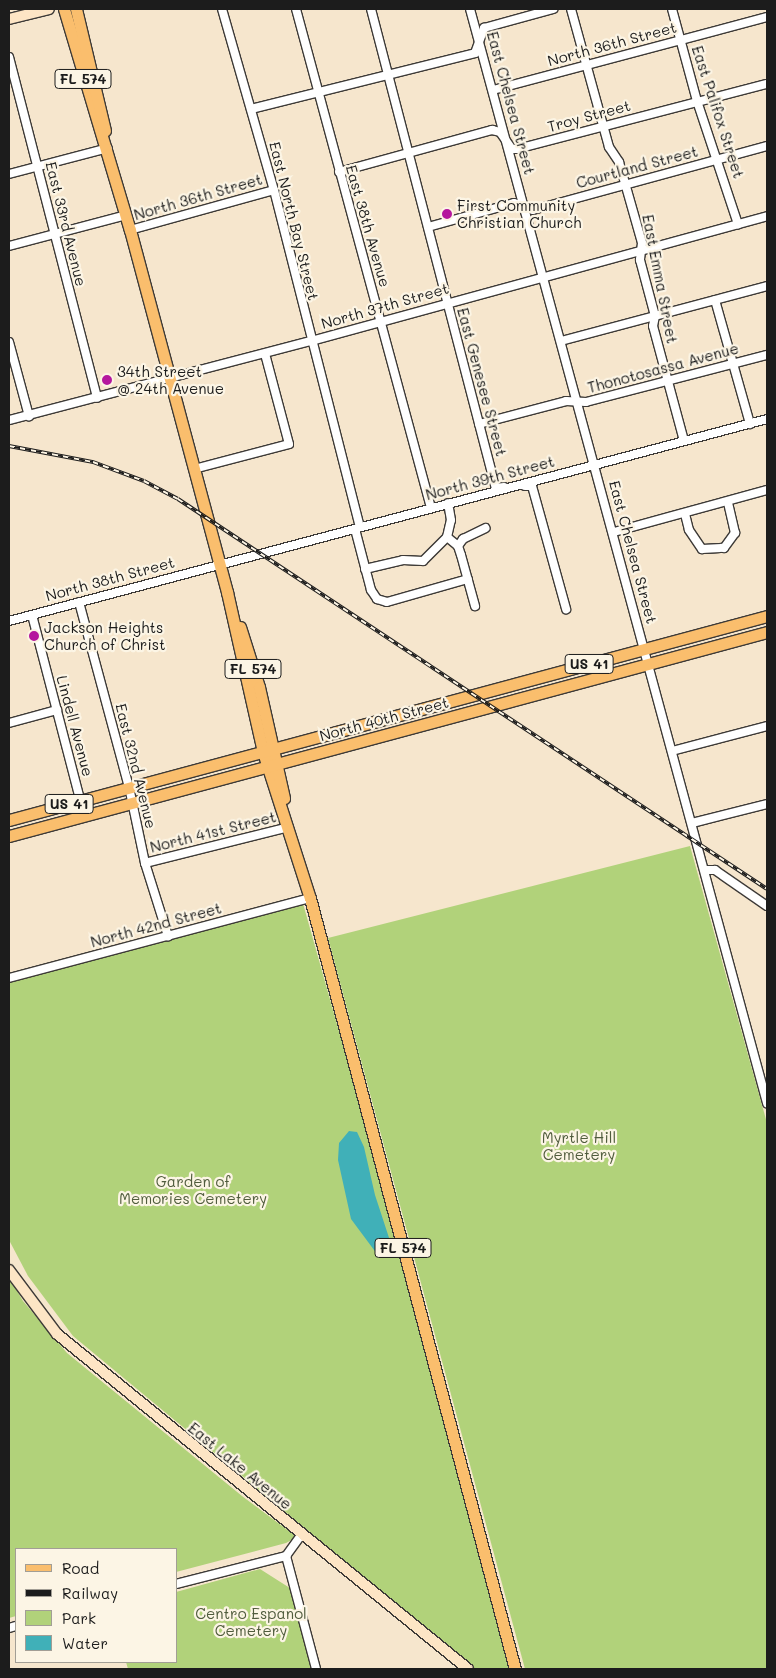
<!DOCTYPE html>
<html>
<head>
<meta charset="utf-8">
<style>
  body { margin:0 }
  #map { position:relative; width:776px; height:1678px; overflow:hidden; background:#f6e6cd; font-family:Mali,sans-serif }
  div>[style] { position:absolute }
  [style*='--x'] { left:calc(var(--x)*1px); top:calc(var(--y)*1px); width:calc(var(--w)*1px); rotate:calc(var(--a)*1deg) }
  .green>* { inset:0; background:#b1d27a }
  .water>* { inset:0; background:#40b0b8 }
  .roads { filter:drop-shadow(1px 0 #3d3a37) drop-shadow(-1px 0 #3d3a37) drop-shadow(0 1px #3d3a37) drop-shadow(0 -1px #3d3a37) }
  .street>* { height:8px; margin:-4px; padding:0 4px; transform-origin:4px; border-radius:4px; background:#fff }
  .secondary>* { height:10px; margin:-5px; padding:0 5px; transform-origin:5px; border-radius:5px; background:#fde5c5 }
  .primary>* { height:11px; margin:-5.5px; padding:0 5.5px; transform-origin:5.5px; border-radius:5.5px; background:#fabe6d }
  .rail>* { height:4px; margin-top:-2px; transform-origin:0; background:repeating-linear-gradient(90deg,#fcf5e5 0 5.5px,#1c1c1c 0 11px); box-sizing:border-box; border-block:1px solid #1c1c1c }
  .dots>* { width:14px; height:14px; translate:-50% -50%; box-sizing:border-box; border:2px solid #fcf5e5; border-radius:50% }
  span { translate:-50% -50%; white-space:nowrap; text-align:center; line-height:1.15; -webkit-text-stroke:4.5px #fcf5e5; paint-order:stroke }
  .shield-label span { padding:1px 4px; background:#fcf5e5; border:1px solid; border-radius:4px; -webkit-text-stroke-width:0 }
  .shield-label { font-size:14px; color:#1c1c1c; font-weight:700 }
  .street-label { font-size:15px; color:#1c1c1c }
  .poi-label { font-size:15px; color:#1c1c1c }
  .left { translate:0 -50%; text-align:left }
  .park-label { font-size:15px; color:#505c3d }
  .frame { position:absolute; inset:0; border:10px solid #1c1c1c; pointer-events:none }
  .legend { position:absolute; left:15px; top:1548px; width:162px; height:115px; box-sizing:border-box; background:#fcf5e5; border:1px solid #a29e95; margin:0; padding:6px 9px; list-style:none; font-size:15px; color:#1c1c1c }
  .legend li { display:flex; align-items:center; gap:10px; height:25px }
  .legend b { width:25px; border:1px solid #a29e95 }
</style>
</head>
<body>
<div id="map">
  <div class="green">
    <i style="clip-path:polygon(690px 846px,767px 1123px,767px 1669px,525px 1669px,328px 938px)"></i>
    <i style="clip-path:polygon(302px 900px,382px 1184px,512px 1669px,475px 1669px,73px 1336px,28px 1276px,9px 1240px,9px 978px)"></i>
    <i style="clip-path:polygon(9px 1277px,23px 1301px,67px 1353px,242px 1496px,297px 1537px,286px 1543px,176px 1572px,176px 1549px,16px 1549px,16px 1616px,9px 1618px)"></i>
    <i style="clip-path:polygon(260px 1569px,293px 1590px,311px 1669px,128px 1669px,126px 1662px,176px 1662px,176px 1592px)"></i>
  </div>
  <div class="water">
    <i style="clip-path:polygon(349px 1131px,357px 1132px,364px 1147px,375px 1195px,393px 1250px,390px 1258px,377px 1254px,351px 1219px,338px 1160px,339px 1143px)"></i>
  </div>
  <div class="roads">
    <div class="street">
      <i style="--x:222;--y:9;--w:188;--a:74"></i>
      <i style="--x:274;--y:190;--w:348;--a:75.7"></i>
      <i style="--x:296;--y:9;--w:517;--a:74.86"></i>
      <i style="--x:371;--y:9;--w:495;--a:75.4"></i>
      <i style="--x:496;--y:488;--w:8;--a:-7"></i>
      <i style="--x:470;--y:9;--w:1134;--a:74.81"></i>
      <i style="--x:571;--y:9;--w:143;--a:74.6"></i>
      <i style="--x:609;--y:147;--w:18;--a:56"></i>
      <i style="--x:619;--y:162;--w:84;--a:74.1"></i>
      <i style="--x:642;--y:243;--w:17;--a:97"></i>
      <i style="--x:640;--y:260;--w:58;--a:75"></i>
      <i style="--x:655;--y:316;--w:10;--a:101"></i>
      <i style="--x:653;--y:326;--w:119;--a:74.9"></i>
      <i style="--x:672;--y:9;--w:95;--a:74.8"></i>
      <i style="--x:697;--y:101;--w:130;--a:71.6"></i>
      <i style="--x:9;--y:57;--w:352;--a:75.5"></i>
      <i style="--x:493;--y:90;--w:284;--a:-14.9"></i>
      <i style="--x:251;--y:109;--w:231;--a:-14"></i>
      <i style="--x:475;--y:53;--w:27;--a:-70"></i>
      <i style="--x:484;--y:28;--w:72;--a:-15.4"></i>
      <i style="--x:339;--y:172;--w:159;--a:-15.4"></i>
      <i style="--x:492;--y:130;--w:8;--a:14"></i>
      <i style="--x:500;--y:132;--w:21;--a:55"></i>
      <i style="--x:512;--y:149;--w:5;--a:0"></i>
      <i style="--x:517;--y:149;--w:258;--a:-14.6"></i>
      <i style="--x:9;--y:174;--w:102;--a:-14.7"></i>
      <i style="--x:428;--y:227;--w:89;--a:-15.6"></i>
      <i style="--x:514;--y:203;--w:20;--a:20"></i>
      <i style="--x:533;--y:210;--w:243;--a:-15.3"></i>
      <i style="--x:130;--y:230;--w:149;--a:-15.5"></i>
      <i style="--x:9;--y:246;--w:121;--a:-14.8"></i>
      <i style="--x:715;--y:300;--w:129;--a:74.2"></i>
      <i style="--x:561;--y:341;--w:213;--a:-14.9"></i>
      <i style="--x:9;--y:342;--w:77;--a:74.9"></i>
      <i style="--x:9;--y:420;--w:312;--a:-14.7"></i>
      <i style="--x:311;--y:341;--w:473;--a:-15.3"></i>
      <i style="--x:479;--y:424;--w:90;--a:-14.8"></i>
      <i style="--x:566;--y:401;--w:20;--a:3"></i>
      <i style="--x:586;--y:402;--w:187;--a:-14.6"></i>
      <i style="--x:194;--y:469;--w:98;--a:-14.7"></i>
      <i style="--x:289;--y:444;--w:93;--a:-104.9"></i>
      <i style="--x:525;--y:486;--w:7;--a:0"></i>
      <i style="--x:532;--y:486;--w:128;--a:74.5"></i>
      <i style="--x:685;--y:514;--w:16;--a:76"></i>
      <i style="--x:689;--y:530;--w:23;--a:56"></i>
      <i style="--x:702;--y:549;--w:22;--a:-3"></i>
      <i style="--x:724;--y:548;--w:19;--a:-54"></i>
      <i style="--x:735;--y:533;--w:32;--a:-103"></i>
      <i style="--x:355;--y:529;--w:63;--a:75.3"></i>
      <i style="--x:371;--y:590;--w:11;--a:56"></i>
      <i style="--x:377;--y:599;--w:10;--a:17"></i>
      <i style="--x:387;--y:602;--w:84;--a:-15.9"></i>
      <i style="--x:614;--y:532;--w:159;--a:-15.4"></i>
      <i style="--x:447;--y:537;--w:14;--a:39"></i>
      <i style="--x:458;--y:546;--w:9;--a:72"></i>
      <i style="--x:461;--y:555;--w:53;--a:74.6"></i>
      <i style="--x:458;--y:546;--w:9;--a:-54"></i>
      <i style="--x:463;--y:539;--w:25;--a:-26"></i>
      <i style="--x:365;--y:569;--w:39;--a:-13"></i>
      <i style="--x:403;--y:560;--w:20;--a:3"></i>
      <i style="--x:423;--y:561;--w:34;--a:-45"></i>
      <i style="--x:447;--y:537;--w:17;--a:-77"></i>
      <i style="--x:451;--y:520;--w:17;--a:-100"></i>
      <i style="--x:79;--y:602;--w:192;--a:74.9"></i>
      <i style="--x:129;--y:787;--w:78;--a:78.1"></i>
      <i style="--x:145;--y:863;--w:77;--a:72.5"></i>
      <i style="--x:32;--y:615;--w:207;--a:75.4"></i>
      <i style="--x:9;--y:621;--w:784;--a:-14.92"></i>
      <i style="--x:9;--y:723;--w:50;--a:-15.2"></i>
      <i style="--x:672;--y:751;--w:98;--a:-14.7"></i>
      <i style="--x:692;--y:823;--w:77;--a:-14.2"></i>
      <i style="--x:145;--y:863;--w:148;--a:-14"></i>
      <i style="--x:705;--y:870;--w:10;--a:0"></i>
      <i style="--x:715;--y:870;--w:63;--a:34.7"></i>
      <i style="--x:9;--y:978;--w:311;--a:-14.9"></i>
      <i style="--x:286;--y:1556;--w:117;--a:75.1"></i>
      <i style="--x:176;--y:1584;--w:114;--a:-14.3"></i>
      <i style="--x:286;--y:1556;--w:26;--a:-54"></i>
      <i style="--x:9;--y:1628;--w:7;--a:-16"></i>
    </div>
    <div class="secondary">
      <i style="--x:9;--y:19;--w:41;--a:-14"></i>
      <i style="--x:9;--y:1270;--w:80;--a:53.1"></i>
      <i style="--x:57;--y:1334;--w:530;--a:39.18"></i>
    </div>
    <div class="primary">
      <i style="--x:64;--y:9;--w:231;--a:73.4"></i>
      <i style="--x:130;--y:230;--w:375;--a:75"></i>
      <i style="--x:227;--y:592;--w:164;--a:77.3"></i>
      <i style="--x:263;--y:752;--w:153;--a:72.2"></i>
      <i style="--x:310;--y:898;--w:798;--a:75.11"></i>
      <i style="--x:76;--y:9;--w:125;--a:76.6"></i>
      <i style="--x:240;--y:627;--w:63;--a:72.4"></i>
      <i style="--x:259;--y:687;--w:114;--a:77.3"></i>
      <i style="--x:9;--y:820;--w:785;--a:-15.06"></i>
      <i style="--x:9;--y:836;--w:785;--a:-15.06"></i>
    </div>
  </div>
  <div class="rail">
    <i style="--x:9;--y:446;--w:86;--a:10.8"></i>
    <i style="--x:93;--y:462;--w:54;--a:20.4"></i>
    <i style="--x:144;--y:481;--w:38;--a:28"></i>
    <i style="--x:178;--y:499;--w:706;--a:33.51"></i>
  </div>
  <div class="dots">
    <i style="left:447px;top:214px;background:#b5179e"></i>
    <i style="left:107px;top:380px;background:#b5179e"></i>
    <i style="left:34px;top:636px;background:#b5179e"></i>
  </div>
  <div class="shield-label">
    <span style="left:83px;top:79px">FL 574</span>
    <span style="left:589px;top:664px">US 41</span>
    <span style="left:253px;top:669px">FL 574</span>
    <span style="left:69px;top:804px">US 41</span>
    <span style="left:403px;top:1248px">FL 574</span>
  </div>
  <div class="street-label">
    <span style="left:612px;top:44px;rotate:-15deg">North 36th Street</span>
    <span style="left:511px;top:103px;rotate:75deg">East Chelsea Street</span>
    <span style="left:718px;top:112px;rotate:72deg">East Palifox Street</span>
    <span style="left:589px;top:116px;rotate:-15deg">Troy Street</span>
    <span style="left:637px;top:167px;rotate:-15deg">Courtland Street</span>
    <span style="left:198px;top:197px;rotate:-16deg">North 36th Street</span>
    <span style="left:294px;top:221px;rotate:76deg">East North Bay Street</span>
    <span style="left:66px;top:224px;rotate:76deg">East 33rd Avenue</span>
    <span style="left:368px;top:226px;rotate:74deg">East 38th Avenue</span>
    <span style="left:660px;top:279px;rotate:79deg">East Emma Street</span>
    <span style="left:385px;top:306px;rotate:-16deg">North 37th Street</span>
    <span style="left:663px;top:368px;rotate:-15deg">Thonotosassa Avenue</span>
    <span style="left:482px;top:382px;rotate:75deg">East Genesee Street</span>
    <span style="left:490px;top:478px;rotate:-15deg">North 39th Street</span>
    <span style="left:633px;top:552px;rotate:75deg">East Chelsea Street</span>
    <span style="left:110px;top:579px;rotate:-15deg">North 38th Street</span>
    <span style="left:384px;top:719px;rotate:-15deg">North 40th Street</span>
    <span style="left:75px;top:726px;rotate:75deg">Lindell Avenue</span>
    <span style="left:136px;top:766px;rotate:76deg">East 32nd Avenue</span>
    <span style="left:213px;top:832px;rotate:-14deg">North 41st Street</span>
    <span style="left:156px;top:925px;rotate:-15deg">North 42nd Street</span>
    <span style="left:240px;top:1466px;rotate:39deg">East Lake Avenue</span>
  </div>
  <div class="poi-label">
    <span class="left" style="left:457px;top:214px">First Community<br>Christian Church</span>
    <span class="left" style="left:117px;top:380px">34th Street<br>@ 24th Avenue</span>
    <span class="left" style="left:44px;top:636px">Jackson Heights<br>Church of Christ</span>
  </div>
  <div class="park-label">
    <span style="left:579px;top:1146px">Myrtle Hill<br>Cemetery</span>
    <span style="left:193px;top:1190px">Garden of<br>Memories Cemetery</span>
    <span style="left:251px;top:1622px">Centro Espanol<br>Cemetery</span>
  </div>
  <div class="frame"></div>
  <ul class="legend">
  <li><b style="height:6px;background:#fabe6d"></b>Road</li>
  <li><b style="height:6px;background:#1c1c1c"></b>Railway</li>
  <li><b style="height:14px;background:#b1d27a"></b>Park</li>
  <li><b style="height:14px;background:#40b0b8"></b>Water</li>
  </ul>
</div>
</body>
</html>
